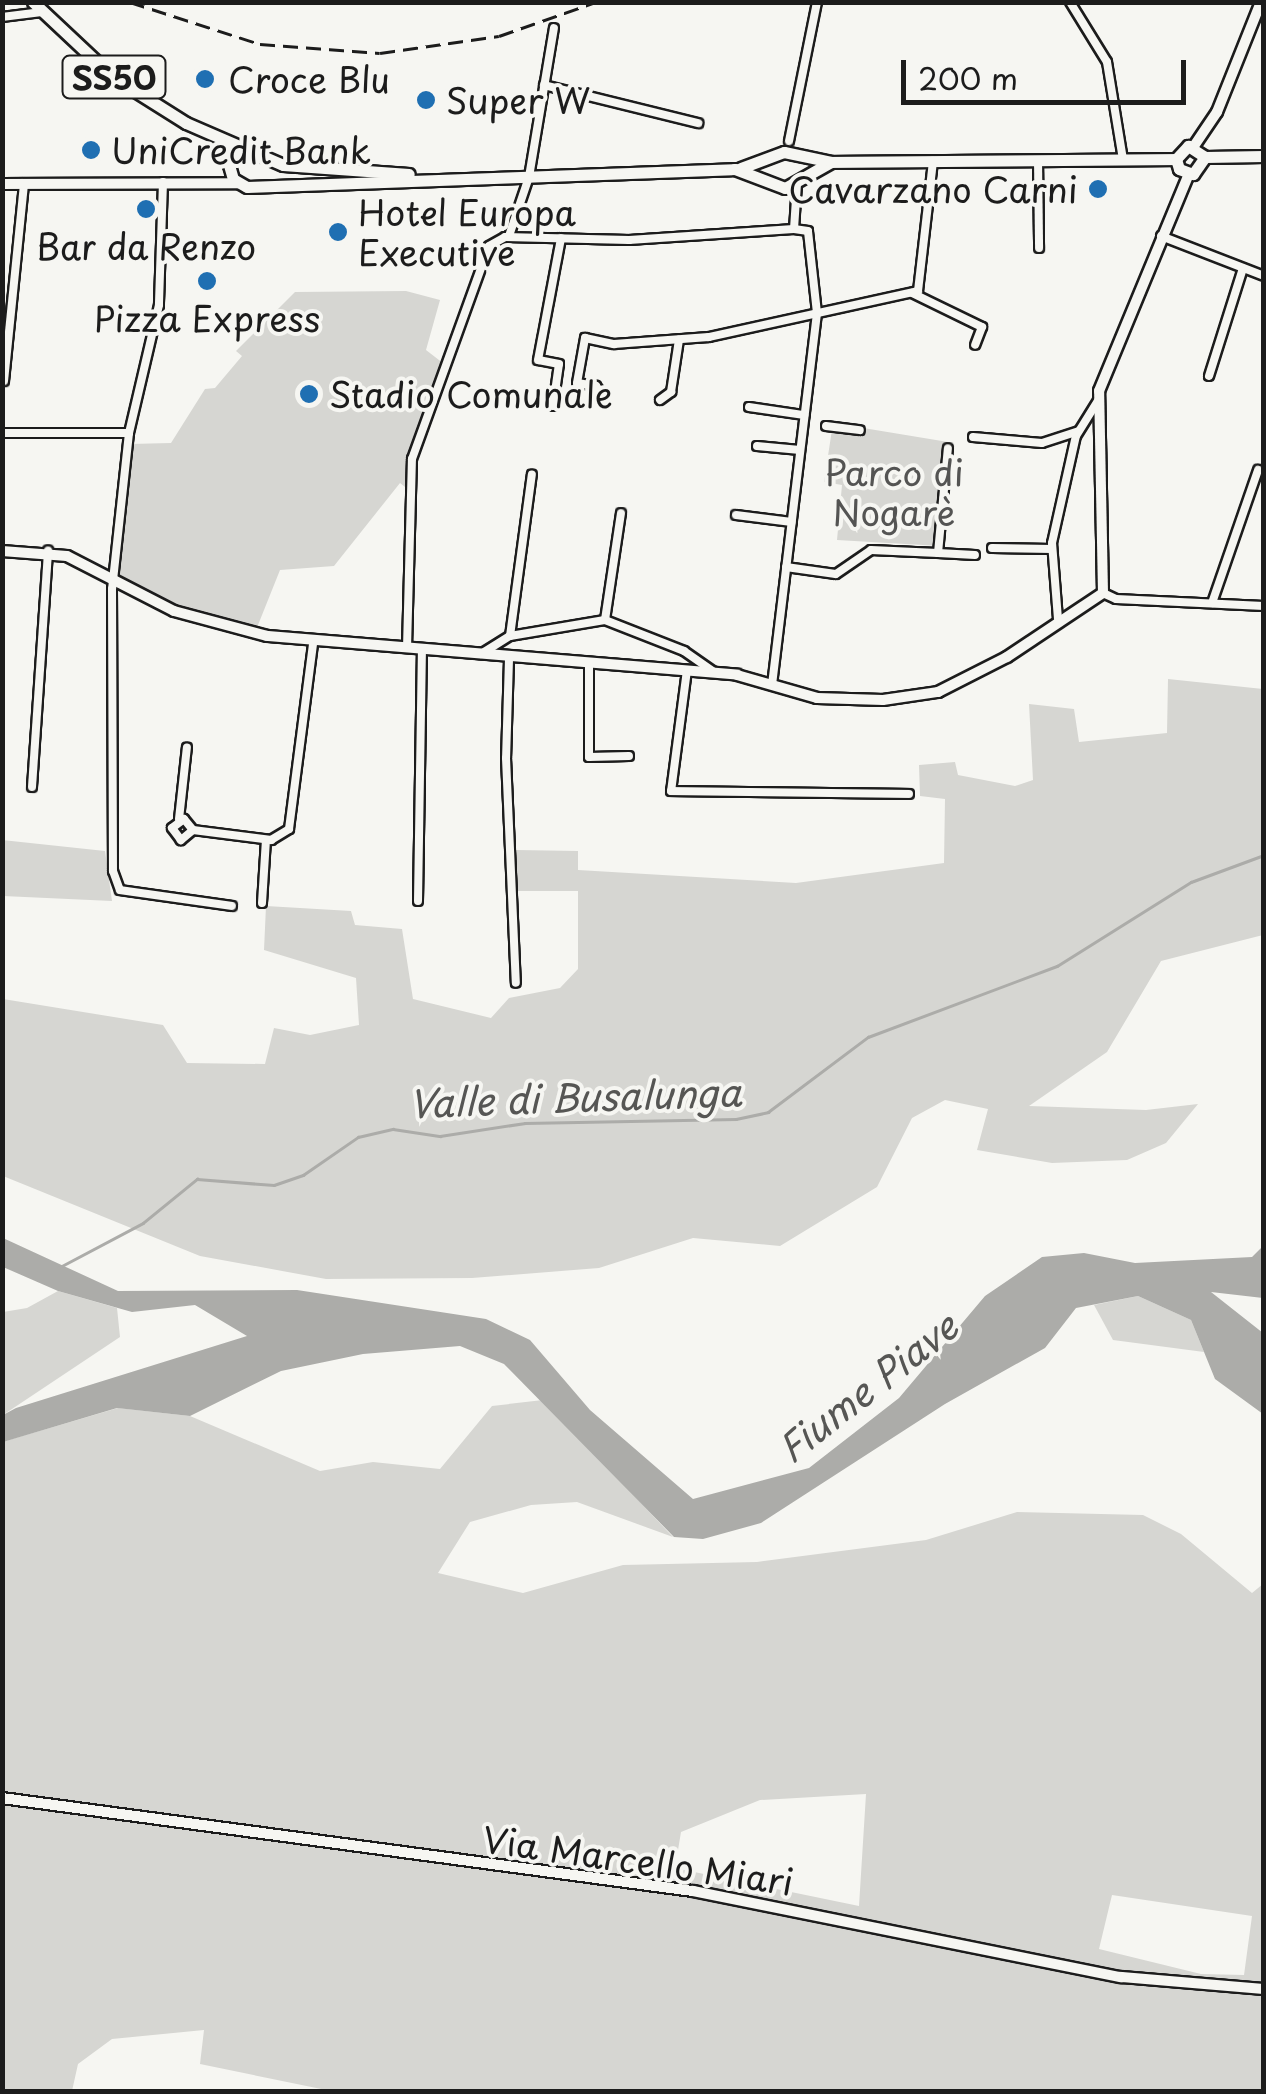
<!DOCTYPE html>
<html>
<head>
<meta charset="utf-8">
<style>
  body { margin:0 }
  #map { position:relative; width:1266px; height:2094px; overflow:hidden; background:#f6f6f2; font-family:"Playpen Sans",sans-serif }
  div>[style] { position:absolute }
  [style*='--x'] { left:calc(var(--x)*1px); top:calc(var(--y)*1px); width:calc(var(--w)*1px); rotate:calc(var(--a)*1deg) }
  .green>* { inset:0; background:#d6d6d2 }
  .water>* { inset:0; background:#acaca9 }
  .stream>* { height:2.5px; margin:-1.25px; padding:0 1.25px; transform-origin:1.25px; border-radius:1.25px; background:#acaca9 }
  .roads { filter:drop-shadow(2px 0 #1c1c1c) drop-shadow(-2px 0 #1c1c1c) drop-shadow(0 2px #1c1c1c) drop-shadow(0 -2px #1c1c1c) }
  .street>* { height:8px; margin:-4px; padding:0 4px; transform-origin:4px; border-radius:4px; background:#f6f6f2 }
  .secondary>* { height:10px; margin:-5px; padding:0 5px; transform-origin:5px; border-radius:5px; background:#f6f6f2 }
  .primary>* { height:11px; margin:-5.5px; padding:0 5.5px; transform-origin:5.5px; border-radius:5.5px; background:#f6f6f2 }
  .rail>* { height:2.5px; margin-top:-1.25px; transform-origin:0; background:repeating-linear-gradient(90deg,#1c1c1c 0 15px,transparent 0 23px) }
  .dots>* { width:28px; height:28px; translate:-50% -50%; box-sizing:border-box; border:5px solid #f6f6f2; border-radius:50% }
  span { translate:-50% -50%; white-space:nowrap; text-align:center; line-height:1.15; -webkit-text-stroke:8px #f6f6f2; paint-order:stroke }
  .shield-label span { padding:2px 8px; background:#f6f6f2; border:2px solid; border-radius:8px; -webkit-text-stroke-width:0 }
  .shield-label { font-size:32px; color:#1c1c1c; font-weight:700 }
  .poi-label { font-size:35px; color:#1c1c1c }
  .left { translate:0 -50%; text-align:left }
  .right { translate:-100% -50%; text-align:right }
  .park-label { font-size:35px; color:#545453 }
  .street-label { font-size:35px; color:#1c1c1c }
  .water-label { font-size:38px; color:#565654; font-style:italic }
  .frame { position:absolute; inset:0; border:5px solid #1c1c1c; pointer-events:none }
  .scale { position:absolute; left:901px; top:60px; width:285px; height:45px; box-sizing:border-box; border:5px solid #1c1c1c; border-top:0; padding-left:12px; font-size:30px; line-height:35px; white-space:nowrap; color:#1c1c1c; -webkit-text-stroke:8px #f6f6f2; paint-order:stroke }
</style>
</head>
<body>
<div id="map">
  <div class="green">
    <i style="clip-path:polygon(406px 291px,440px 300px,426px 350px,448px 367px,417px 449px,410px 491px,400px 483px,334px 566px,280px 570px,254px 635px,201px 619px,117px 577px,130px 444px,171px 443px,205px 389px,215px 388px,242px 356px,236px 351px,295px 292px)"></i>
    <i style="clip-path:polygon(833px 423px,948px 442px,940px 546px,837px 540px,842px 485px,824px 482px)"></i>
    <i style="clip-path:polygon(1168px 679px,1263px 689px,1263px 935px,1161px 961px,1107px 1052px,1029px 1106px,1146px 1110px,1198px 1104px,1166px 1143px,1127px 1160px,1052px 1163px,977px 1150px,988px 1109px,945px 1100px,912px 1118px,877px 1187px,780px 1246px,693px 1238px,599px 1268px,472px 1278px,326px 1279px,200px 1256px,3px 1176px,3px 999px,163px 1025px,187px 1063px,265px 1064px,274px 1028px,310px 1035px,359px 1025px,356px 978px,264px 950px,266px 906px,351px 911px,355px 925px,402px 929px,413px 999px,491px 1018px,509px 998px,560px 988px,578px 969px,578px 891px,517px 891px,516px 850px,578px 851px,578px 870px,796px 883px,944px 863px,945px 799px,920px 796px,919px 765px,955px 762px,958px 775px,1015px 786px,1033px 780px,1029px 704px,1074px 709px,1079px 742px,1167px 733px)"></i>
    <i style="clip-path:polygon(2px 840px,105px 851px,112px 901px,3px 896px)"></i>
    <i style="clip-path:polygon(58px 1291px,117px 1308px,120px 1337px,3px 1415px,3px 1312px,27px 1308px)"></i>
    <i style="clip-path:polygon(1138px 1296px,1191px 1320px,1204px 1352px,1113px 1340px,1094px 1305px)"></i>
    <i style="clip-path:polygon(evenodd,543px 1400px,673px 1537px,577px 1502px,531px 1505px,470px 1522px,438px 1573px,523px 1593px,623px 1565px,757px 1562px,926px 1540px,1017px 1512px,1143px 1515px,1181px 1534px,1252px 1593px,1263px 1584px,1263px 2091px,331px 2091px,200px 2064px,204px 2030px,112px 2039px,78px 2064px,72px 2091px,3px 2092px,2px 1442px,118px 1408px,190px 1416px,320px 1471px,373px 1462px,440px 1469px,492px 1406px,543px 1400px,866px 1794px,859px 1906px,675px 1868px,681px 1832px,760px 1800px,866px 1794px,543px 1400px,1112px 1895px,1252px 1916px,1244px 1975px,1201px 1974px,1099px 1949px,1112px 1895px)"></i>
  </div>
  <div class="water">
    <i style="clip-path:polygon(3px 1238px,118px 1291px,297px 1290px,486px 1319px,530px 1340px,590px 1410px,693px 1499px,809px 1468px,899px 1398px,985px 1296px,1042px 1257px,1084px 1253px,1135px 1263px,1252px 1257px,1263px 1246px,1263px 1298px,1211px 1292px,1263px 1333px,1263px 1414px,1215px 1379px,1191px 1320px,1138px 1296px,1076px 1308px,1045px 1348px,945px 1404px,761px 1523px,703px 1539px,674px 1537px,504px 1364px,460px 1346px,363px 1354px,281px 1371px,190px 1416px,117px 1408px,3px 1442px,3px 1415px,16px 1408px,247px 1336px,195px 1305px,132px 1312px,58px 1291px,3px 1267px)"></i>
  </div>
  <div class="stream">
    <i style="--x:58;--y:1268;--w:96;--a:-27.9"></i>
    <i style="--x:143;--y:1223;--w:70;--a:-39.2"></i>
    <i style="--x:197;--y:1179;--w:77;--a:4.5"></i>
    <i style="--x:274;--y:1185;--w:31;--a:-19"></i>
    <i style="--x:303;--y:1175;--w:67;--a:-34.6"></i>
    <i style="--x:358;--y:1137;--w:36;--a:-13"></i>
    <i style="--x:393;--y:1129;--w:48;--a:8.5"></i>
    <i style="--x:440;--y:1136;--w:86;--a:-8.7"></i>
    <i style="--x:525;--y:1123;--w:211;--a:-1.1"></i>
    <i style="--x:736;--y:1119;--w:33;--a:-12"></i>
    <i style="--x:768;--y:1112;--w:125;--a:-36.9"></i>
    <i style="--x:868;--y:1037;--w:202;--a:-20.6"></i>
    <i style="--x:1057;--y:966;--w:158;--a:-32.1"></i>
    <i style="--x:1191;--y:882;--w:78;--a:-20.3"></i>
  </div>
  <div class="roads">
    <div class="street">
      <i style="--x:1070;--y:2;--w:70;--a:58.3"></i>
      <i style="--x:1107;--y:62;--w:99;--a:80.7"></i>
      <i style="--x:2;--y:17;--w:40;--a:-7.1"></i>
      <i style="--x:544;--y:85;--w:159;--a:13.9"></i>
      <i style="--x:789;--y:141;--w:142;--a:-78.6"></i>
      <i style="--x:1038;--y:160;--w:88;--a:89.3"></i>
      <i style="--x:163;--y:182;--w:123;--a:91.9"></i>
      <i style="--x:159;--y:305;--w:131;--a:103.2"></i>
      <i style="--x:129;--y:433;--w:157;--a:96.2"></i>
      <i style="--x:112;--y:589;--w:282;--a:89.8"></i>
      <i style="--x:113;--y:871;--w:20;--a:70"></i>
      <i style="--x:120;--y:890;--w:113;--a:8.1"></i>
      <i style="--x:509;--y:236;--w:62;--a:-71.3"></i>
      <i style="--x:529;--y:177;--w:151;--a:-80.5"></i>
      <i style="--x:1161;--y:236;--w:110;--a:21.2"></i>
      <i style="--x:912;--y:293;--w:78;--a:25.9"></i>
      <i style="--x:982;--y:327;--w:19;--a:111"></i>
      <i style="--x:1209;--y:376;--w:113;--a:-72.5"></i>
      <i style="--x:4;--y:381;--w:199;--a:-84.2"></i>
      <i style="--x:604;--y:397;--w:14;--a:-126"></i>
      <i style="--x:596;--y:386;--w:19;--a:-171"></i>
      <i style="--x:577;--y:383;--w:46;--a:-79.9"></i>
      <i style="--x:585;--y:338;--w:30;--a:12"></i>
      <i style="--x:614;--y:344;--w:95;--a:-4.2"></i>
      <i style="--x:709;--y:337;--w:214;--a:-12.4"></i>
      <i style="--x:918;--y:291;--w:131;--a:-83.4"></i>
      <i style="--x:660;--y:400;--w:14;--a:-36"></i>
      <i style="--x:671;--y:392;--w:53;--a:-81.3"></i>
      <i style="--x:553;--y:406;--w:42;--a:-81.9"></i>
      <i style="--x:559;--y:364;--w:21;--a:-169"></i>
      <i style="--x:538;--y:360;--w:124;--a:-79.3"></i>
      <i style="--x:749;--y:407;--w:56;--a:8.3"></i>
      <i style="--x:826;--y:426;--w:34;--a:7"></i>
      <i style="--x:2;--y:433;--w:127;--a:0"></i>
      <i style="--x:973;--y:437;--w:69;--a:5"></i>
      <i style="--x:1042;--y:443;--w:38;--a:-18"></i>
      <i style="--x:757;--y:446;--w:43;--a:5.3"></i>
      <i style="--x:736;--y:515;--w:56;--a:7.1"></i>
      <i style="--x:992;--y:548;--w:60;--a:1"></i>
      <i style="--x:938;--y:553;--w:37;--a:3"></i>
      <i style="--x:786;--y:567;--w:50;--a:8"></i>
      <i style="--x:836;--y:574;--w:42;--a:-34.4"></i>
      <i style="--x:871;--y:550;--w:67;--a:2.6"></i>
      <i style="--x:938;--y:553;--w:105;--a:-84.6"></i>
      <i style="--x:1103;--y:593;--w:14;--a:25"></i>
      <i style="--x:1116;--y:599;--w:148;--a:2.7"></i>
      <i style="--x:1212;--y:603;--w:141;--a:-70.9"></i>
      <i style="--x:1058;--y:619;--w:76;--a:-94.5"></i>
      <i style="--x:1052;--y:543;--w:110;--a:-77.4"></i>
      <i style="--x:1076;--y:436;--w:44;--a:-58.1"></i>
      <i style="--x:605;--y:620;--w:108;--a:-81.5"></i>
      <i style="--x:510;--y:636;--w:163;--a:-82.3"></i>
      <i style="--x:407;--y:648;--w:189;--a:-88.5"></i>
      <i style="--x:412;--y:459;--w:226;--a:-70.1"></i>
      <i style="--x:489;--y:246;--w:18;--a:-29"></i>
      <i style="--x:505;--y:237;--w:124;--a:1.4"></i>
      <i style="--x:629;--y:240;--w:165;--a:-3.8"></i>
      <i style="--x:481;--y:654;--w:34;--a:-32"></i>
      <i style="--x:510;--y:636;--w:96;--a:-9.6"></i>
      <i style="--x:605;--y:620;--w:85;--a:21.4"></i>
      <i style="--x:684;--y:651;--w:38;--a:35"></i>
      <i style="--x:509;--y:659;--w:99;--a:91.7"></i>
      <i style="--x:506;--y:758;--w:225;--a:87.5"></i>
      <i style="--x:589;--y:664;--w:93;--a:90"></i>
      <i style="--x:589;--y:757;--w:40;--a:-1.4"></i>
      <i style="--x:687;--y:670;--w:122;--a:97.5"></i>
      <i style="--x:671;--y:791;--w:238;--a:0.7"></i>
      <i style="--x:772;--y:685;--w:375;--a:-83.1"></i>
      <i style="--x:817;--y:313;--w:82;--a:-96.3"></i>
      <i style="--x:808;--y:231;--w:14;--a:-172"></i>
      <i style="--x:794;--y:229;--w:45;--a:-86.2"></i>
      <i style="--x:32;--y:787;--w:237;--a:-86.1"></i>
      <i style="--x:179;--y:819;--w:72;--a:-83.7"></i>
      <i style="--x:193;--y:830;--w:16;--a:140"></i>
      <i style="--x:181;--y:840;--w:15;--a:-127"></i>
      <i style="--x:172;--y:828;--w:15;--a:-37"></i>
      <i style="--x:184;--y:819;--w:14;--a:51"></i>
      <i style="--x:193;--y:830;--w:79;--a:7.3"></i>
      <i style="--x:271;--y:840;--w:21;--a:-31"></i>
      <i style="--x:289;--y:829;--w:188;--a:-82.6"></i>
      <i style="--x:418;--y:901;--w:248;--a:-89.1"></i>
      <i style="--x:262;--y:903;--w:63;--a:-86.4"></i>
    </div>
    <div class="secondary">
      <i style="--x:1194;--y:146;--w:41;--a:-55.9"></i>
      <i style="--x:1217;--y:112;--w:118;--a:-68.2"></i>
      <i style="--x:2;--y:184;--w:235;--a:-0.2"></i>
      <i style="--x:2;--y:551;--w:65;--a:4.4"></i>
      <i style="--x:67;--y:556;--w:120;--a:27.2"></i>
      <i style="--x:174;--y:611;--w:96;--a:15"></i>
      <i style="--x:267;--y:636;--w:472;--a:4.7"></i>
      <i style="--x:737;--y:675;--w:83;--a:16"></i>
      <i style="--x:817;--y:698;--w:66;--a:1.7"></i>
      <i style="--x:883;--y:700;--w:56;--a:-8.3"></i>
      <i style="--x:938;--y:692;--w:77;--a:-26.9"></i>
      <i style="--x:1007;--y:657;--w:115;--a:-33.7"></i>
      <i style="--x:1103;--y:593;--w:202;--a:-91.1"></i>
      <i style="--x:1099;--y:391;--w:235;--a:-67.5"></i>
      <i style="--x:2;--y:1798;--w:697;--a:7.67"></i>
      <i style="--x:693;--y:1891;--w:437;--a:11.4"></i>
      <i style="--x:1121;--y:1977;--w:144;--a:4.8"></i>
    </div>
    <div class="primary">
      <i style="--x:33;--y:2;--w:110;--a:43.2"></i>
      <i style="--x:113;--y:77;--w:86;--a:32.2"></i>
      <i style="--x:186;--y:123;--w:106;--a:23.4"></i>
      <i style="--x:283;--y:165;--w:126;--a:4.1"></i>
      <i style="--x:245;--y:147;--w:24;--a:132"></i>
      <i style="--x:229;--y:165;--w:15;--a:74"></i>
      <i style="--x:233;--y:179;--w:16;--a:30"></i>
      <i style="--x:247;--y:187;--w:488;--a:-2.1"></i>
      <i style="--x:735;--y:169;--w:53;--a:20.8"></i>
      <i style="--x:785;--y:188;--w:53;--a:-29.5"></i>
      <i style="--x:1205;--y:157;--w:59;--a:-1"></i>
      <i style="--x:1176;--y:159;--w:10;--a:73"></i>
      <i style="--x:1179;--y:169;--w:15;--a:20"></i>
      <i style="--x:1193;--y:174;--w:21;--a:-55"></i>
      <i style="--x:1176;--y:159;--w:18;--a:-47"></i>
      <i style="--x:1188;--y:146;--w:20;--a:33"></i>
      <i style="--x:741;--y:168;--w:46;--a:-20.4"></i>
      <i style="--x:784;--y:152;--w:48;--a:12"></i>
      <i style="--x:831;--y:162;--w:345;--a:-0.5"></i>
    </div>
  </div>
  <div class="rail">
    <i style="--x:130;--y:2;--w:137;--a:17.9"></i>
    <i style="--x:260;--y:44;--w:120;--a:4.3"></i>
    <i style="--x:380;--y:53;--w:120;--a:-8.1"></i>
    <i style="--x:499;--y:36;--w:103;--a:-19.3"></i>
  </div>
  <div class="dots">
    <i style="left:205px;top:79px;background:#1f6fb2"></i>
    <i style="left:426px;top:100px;background:#1f6fb2"></i>
    <i style="left:91px;top:150px;background:#1f6fb2"></i>
    <i style="left:1098px;top:189px;background:#1f6fb2"></i>
    <i style="left:146px;top:209px;background:#1f6fb2"></i>
    <i style="left:338px;top:232px;background:#1f6fb2"></i>
    <i style="left:207px;top:281px;background:#1f6fb2"></i>
    <i style="left:309px;top:394px;background:#1f6fb2"></i>
  </div>
  <div class="shield-label">
    <span style="left:114px;top:77px">SS50</span>
  </div>
  <div class="poi-label">
    <span class="left" style="left:228px;top:79px">Croce Blu</span>
    <span class="left" style="left:446px;top:100px">Super W</span>
    <span class="left" style="left:111px;top:150px">UniCredit Bank</span>
    <span class="right" style="left:1078px;top:189px">Cavarzano Carni</span>
    <span class="left" style="left:358px;top:232px">Hotel Europa<br>Executive</span>
    <span style="left:146px;top:246px">Bar da Renzo</span>
    <span style="left:207px;top:318px">Pizza Express</span>
    <span class="left" style="left:329px;top:394px">Stadio Comunale</span>
  </div>
  <div class="park-label">
    <span style="left:894px;top:492px">Parco di<br>Nogarè</span>
  </div>
  <div class="street-label">
    <span style="left:638px;top:1860px;rotate:8deg">Via Marcello Miari</span>
  </div>
  <div class="water-label">
    <span style="left:575px;top:1097px;rotate:-2deg">Valle di Busalunga</span>
    <span style="left:867px;top:1387px;rotate:-38deg">Fiume Piave</span>
  </div>
  <div class="frame"></div>
  <div class="scale">200 m</div>
</div>
</body>
</html>
